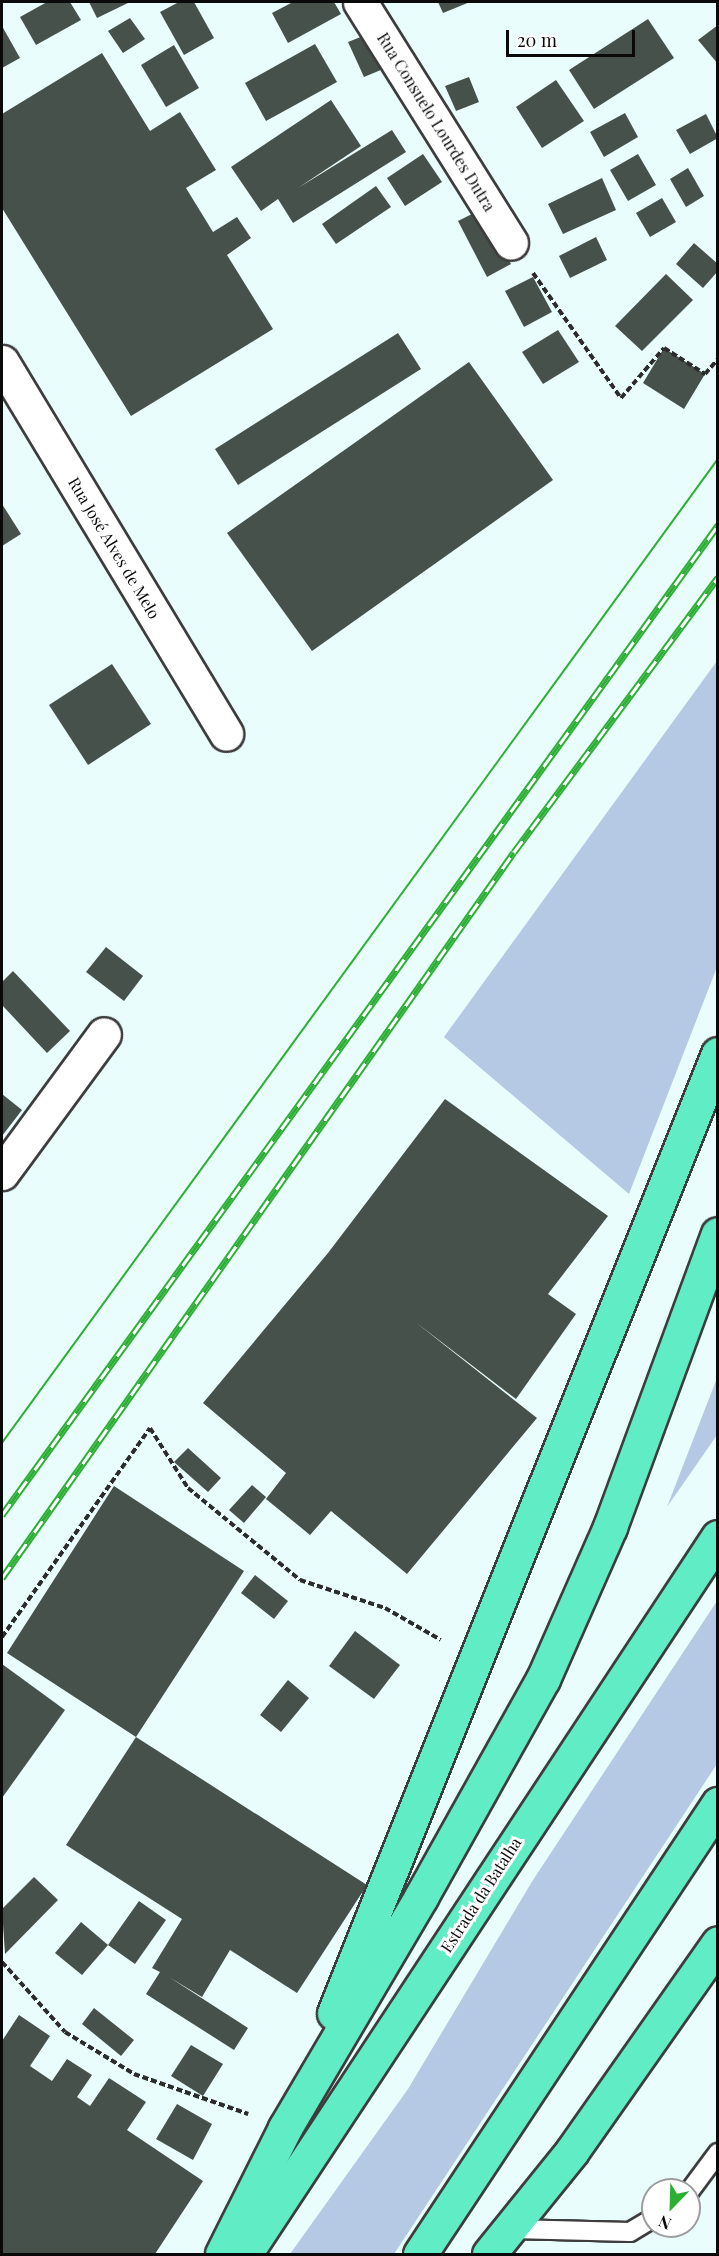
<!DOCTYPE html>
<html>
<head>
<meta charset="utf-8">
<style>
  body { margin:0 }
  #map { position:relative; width:719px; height:2256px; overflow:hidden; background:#e8fdfc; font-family:"Playfair Display",serif }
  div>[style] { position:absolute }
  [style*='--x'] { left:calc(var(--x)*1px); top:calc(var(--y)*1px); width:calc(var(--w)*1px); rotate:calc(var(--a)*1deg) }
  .green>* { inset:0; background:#b5c8e4 }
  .building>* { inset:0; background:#47514c }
  .path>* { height:4px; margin-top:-2px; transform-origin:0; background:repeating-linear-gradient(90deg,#2c2c2c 0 6px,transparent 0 9px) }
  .roads { filter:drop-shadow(2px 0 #3d3d3d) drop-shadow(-2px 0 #3d3d3d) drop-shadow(0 2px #3d3d3d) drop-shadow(0 -2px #3d3d3d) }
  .service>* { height:18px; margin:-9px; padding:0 9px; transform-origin:9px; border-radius:9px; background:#fff }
  .minor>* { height:33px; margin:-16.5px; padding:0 16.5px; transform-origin:16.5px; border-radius:16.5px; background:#fff }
  .trunk>* { height:33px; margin:-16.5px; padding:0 16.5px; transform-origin:16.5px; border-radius:16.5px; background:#60ecc4 }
  .tram>* { height:1.5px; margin:-0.75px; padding:0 0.75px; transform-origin:0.75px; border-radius:0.75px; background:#2daf35 }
  .rail>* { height:7px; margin-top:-3.5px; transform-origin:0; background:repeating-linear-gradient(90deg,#fff 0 14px,#2daf35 0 28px); box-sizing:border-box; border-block:2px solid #2daf35 }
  span { translate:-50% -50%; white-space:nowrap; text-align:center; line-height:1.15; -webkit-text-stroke:6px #fff; paint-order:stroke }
  .street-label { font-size:16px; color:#0a0a0a }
  .frame { position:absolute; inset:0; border:3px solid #0a0a0a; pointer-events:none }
  .north { position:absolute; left:641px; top:2178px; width:60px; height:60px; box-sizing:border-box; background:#fff; border:2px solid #9d9d9d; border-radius:50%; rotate:203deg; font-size:16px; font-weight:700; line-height:24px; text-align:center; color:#0a0a0a }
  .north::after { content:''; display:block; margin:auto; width:21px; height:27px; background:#2daf35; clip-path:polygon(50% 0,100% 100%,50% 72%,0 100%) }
  .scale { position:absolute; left:506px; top:30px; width:129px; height:27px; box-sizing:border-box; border:3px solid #0a0a0a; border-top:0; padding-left:8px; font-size:18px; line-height:21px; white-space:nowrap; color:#0a0a0a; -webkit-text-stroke:4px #fff; paint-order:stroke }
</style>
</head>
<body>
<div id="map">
  <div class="green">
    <i style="clip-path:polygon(717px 661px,717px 967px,629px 1194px,444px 1037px)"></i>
    <i style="clip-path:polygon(717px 1378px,717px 1435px,667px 1507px)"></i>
    <i style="clip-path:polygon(717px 1601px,717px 1764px,394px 2254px,290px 2254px,408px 2089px,533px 1880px)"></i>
  </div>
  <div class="building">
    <i style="clip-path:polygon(47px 2px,70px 2px,81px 20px,36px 45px,20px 17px)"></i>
    <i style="clip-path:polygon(89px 2px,130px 2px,97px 18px)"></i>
    <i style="clip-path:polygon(179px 2px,194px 2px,214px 38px,184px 55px,160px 12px)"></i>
    <i style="clip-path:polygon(293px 2px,334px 2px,341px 14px,288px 43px,272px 13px)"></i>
    <i style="clip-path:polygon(438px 2px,470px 2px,443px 13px)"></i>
    <i style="clip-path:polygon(130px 18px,145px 39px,123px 53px,108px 31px)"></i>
    <i style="clip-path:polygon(648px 19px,674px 58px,594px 109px,569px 70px)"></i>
    <i style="clip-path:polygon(718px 25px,718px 64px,698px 40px)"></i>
    <i style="clip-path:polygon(2px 26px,20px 58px,2px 68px)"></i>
    <i style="clip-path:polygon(373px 32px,388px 67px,364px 77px,348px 42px)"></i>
    <i style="clip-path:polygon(315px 44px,337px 82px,266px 121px,245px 83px)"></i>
    <i style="clip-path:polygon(174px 45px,199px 88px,166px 107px,141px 65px)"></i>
    <i style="clip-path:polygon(102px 53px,150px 131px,180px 112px,216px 170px,186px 188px,213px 232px,237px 217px,251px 238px,227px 255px,273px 329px,131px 416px,2px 208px,2px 114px)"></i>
    <i style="clip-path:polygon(469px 77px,479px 102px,456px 111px,445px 86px)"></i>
    <i style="clip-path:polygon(556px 80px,584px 121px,542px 148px,516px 107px)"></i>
    <i style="clip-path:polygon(331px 100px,361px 146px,298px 188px,392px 130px,406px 152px,293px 223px,278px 199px,261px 211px,231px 167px)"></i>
    <i style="clip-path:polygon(625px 113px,638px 137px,604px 157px,590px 132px)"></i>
    <i style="clip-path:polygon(706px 114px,718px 138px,690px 154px,676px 130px)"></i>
    <i style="clip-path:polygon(423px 154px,442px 182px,405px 206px,387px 178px)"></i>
    <i style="clip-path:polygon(638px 154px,656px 185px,628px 201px,610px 170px)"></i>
    <i style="clip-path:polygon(688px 168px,704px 196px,686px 207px,670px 179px)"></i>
    <i style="clip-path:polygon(602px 178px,616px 210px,563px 234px,548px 204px)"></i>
    <i style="clip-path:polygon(376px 186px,391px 207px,336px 244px,322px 224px)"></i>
    <i style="clip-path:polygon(662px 198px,676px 222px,650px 237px,636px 213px)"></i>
    <i style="clip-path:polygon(482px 209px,511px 264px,487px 277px,458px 221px)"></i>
    <i style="clip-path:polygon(596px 237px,607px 260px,570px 278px,559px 256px)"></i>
    <i style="clip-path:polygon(694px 243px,718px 264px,718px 271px,703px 288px,676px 264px)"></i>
    <i style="clip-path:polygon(666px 274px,693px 300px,642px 351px,615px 326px)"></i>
    <i style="clip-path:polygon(533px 277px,552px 312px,524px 327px,505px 291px)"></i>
    <i style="clip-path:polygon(558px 330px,579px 362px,543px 384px,522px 352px)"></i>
    <i style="clip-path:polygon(398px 333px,421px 369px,238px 485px,215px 449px)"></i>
    <i style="clip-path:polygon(664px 348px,705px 374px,684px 409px,643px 383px)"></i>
    <i style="clip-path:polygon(469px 362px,553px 480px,312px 651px,227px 533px)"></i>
    <i style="clip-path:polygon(2px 504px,21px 534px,2px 546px)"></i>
    <i style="clip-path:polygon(112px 664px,151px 724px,88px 765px,49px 705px)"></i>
    <i style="clip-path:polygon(106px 947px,143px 976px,124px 1001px,86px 972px)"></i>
    <i style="clip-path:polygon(13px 971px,70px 1031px,47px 1053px,2px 1005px,2px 982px)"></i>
    <i style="clip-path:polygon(2px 1094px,22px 1110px,2px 1136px)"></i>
    <i style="clip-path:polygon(445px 1099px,608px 1216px,548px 1294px,576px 1314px,516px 1399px,414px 1321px,537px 1418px,407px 1574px,331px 1511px,310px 1535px,266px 1499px,286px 1473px,203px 1403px,328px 1253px)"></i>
    <i style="clip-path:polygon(188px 1448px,221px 1478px,208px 1492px,174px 1462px)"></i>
    <i style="clip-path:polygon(252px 1485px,266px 1497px,244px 1523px,229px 1510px)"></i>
    <i style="clip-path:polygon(114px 1486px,244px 1571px,136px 1737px,367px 1885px,297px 1993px,230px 1950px,202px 1997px,169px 1977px,248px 2028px,234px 2050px,146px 1994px,160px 1972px,152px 1968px,182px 1919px,66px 1845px,136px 1737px,7px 1653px)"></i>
    <i style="clip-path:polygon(255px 1575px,288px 1601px,274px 1619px,241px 1593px)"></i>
    <i style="clip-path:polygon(355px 1631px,400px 1665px,374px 1699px,329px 1666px)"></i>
    <i style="clip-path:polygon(2px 1664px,65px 1710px,2px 1798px)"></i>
    <i style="clip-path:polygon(288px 1680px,309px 1698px,281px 1732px,260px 1715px)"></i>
    <i style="clip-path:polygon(34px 1877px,58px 1900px,5px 1954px,2px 1909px)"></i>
    <i style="clip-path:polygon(139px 1901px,166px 1920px,135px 1964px,108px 1945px)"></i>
    <i style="clip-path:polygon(81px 1922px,108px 1945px,82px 1975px,55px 1953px)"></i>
    <i style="clip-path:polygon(94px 2008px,134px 2040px,121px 2056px,82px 2024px)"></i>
    <i style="clip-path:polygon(19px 2015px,50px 2036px,30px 2066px,52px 2081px,67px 2059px,92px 2075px,77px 2097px,90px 2106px,109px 2078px,146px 2102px,127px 2130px,203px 2181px,155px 2254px,2px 2254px,2px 2041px)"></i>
    <i style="clip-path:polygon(191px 2045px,223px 2064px,203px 2096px,171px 2076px)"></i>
    <i style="clip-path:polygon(177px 2104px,212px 2124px,193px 2160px,156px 2139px)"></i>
  </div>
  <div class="path">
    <i style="--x:533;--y:273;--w:153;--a:54.9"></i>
    <i style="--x:621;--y:398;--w:66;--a:-49.3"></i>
    <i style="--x:664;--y:348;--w:49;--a:32.4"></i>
    <i style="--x:705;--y:374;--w:20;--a:-49"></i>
    <i style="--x:2;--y:1637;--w:256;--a:-54.7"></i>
    <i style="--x:150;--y:1428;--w:71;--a:57.7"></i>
    <i style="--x:188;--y:1488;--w:145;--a:39.4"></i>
    <i style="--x:300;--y:1580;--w:89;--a:18.2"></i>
    <i style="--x:385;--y:1608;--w:64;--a:29.7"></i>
    <i style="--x:2;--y:1962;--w:94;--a:48"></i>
    <i style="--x:65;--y:2032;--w:81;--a:31.3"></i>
    <i style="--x:134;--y:2074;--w:121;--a:19.3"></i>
  </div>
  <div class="roads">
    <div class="service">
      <i style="--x:689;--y:2192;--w:49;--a:-53.4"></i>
      <i style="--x:512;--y:2229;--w:118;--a:1.5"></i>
      <i style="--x:630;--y:2232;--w:27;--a:-31"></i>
    </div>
    <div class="minor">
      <i style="--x:360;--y:2;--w:284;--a:57.9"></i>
      <i style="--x:2;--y:362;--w:434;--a:58.9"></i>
      <i style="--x:2;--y:1173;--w:172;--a:-53.7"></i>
    </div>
    <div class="trunk">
      <i style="--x:334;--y:2013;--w:1033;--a:-68.18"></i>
      <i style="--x:222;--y:2254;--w:141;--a:-63.4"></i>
      <i style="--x:285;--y:2128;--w:268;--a:-59.5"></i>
      <i style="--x:421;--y:1897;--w:250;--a:-60.8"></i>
      <i style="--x:543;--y:1679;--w:166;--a:-66.2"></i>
      <i style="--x:610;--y:1527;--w:312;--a:-69.8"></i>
      <i style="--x:245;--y:2254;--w:859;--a:-56.59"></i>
      <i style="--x:420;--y:2254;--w:540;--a:-56.49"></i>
      <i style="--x:489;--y:2254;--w:132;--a:-51.1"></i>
      <i style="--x:572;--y:2151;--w:254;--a:-54.9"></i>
    </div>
  </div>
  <div class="tram">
    <i style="--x:2;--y:1443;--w:1217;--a:-53.96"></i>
  </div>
  <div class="rail">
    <i style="--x:2;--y:1515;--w:1222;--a:-54.12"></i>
    <i style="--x:2;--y:1578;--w:888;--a:-54.81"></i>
    <i style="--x:514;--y:852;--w:342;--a:-53.4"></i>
  </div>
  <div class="street-label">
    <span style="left:436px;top:122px;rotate:58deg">Rua Consuelo Lourdes Dutra</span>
    <span style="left:114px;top:548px;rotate:59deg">Rua José Alves de Melo</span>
    <span style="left:481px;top:1895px;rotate:-57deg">Estrada da Batalha</span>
  </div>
  <div class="frame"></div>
  <div class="north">N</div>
  <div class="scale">20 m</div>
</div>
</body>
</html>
